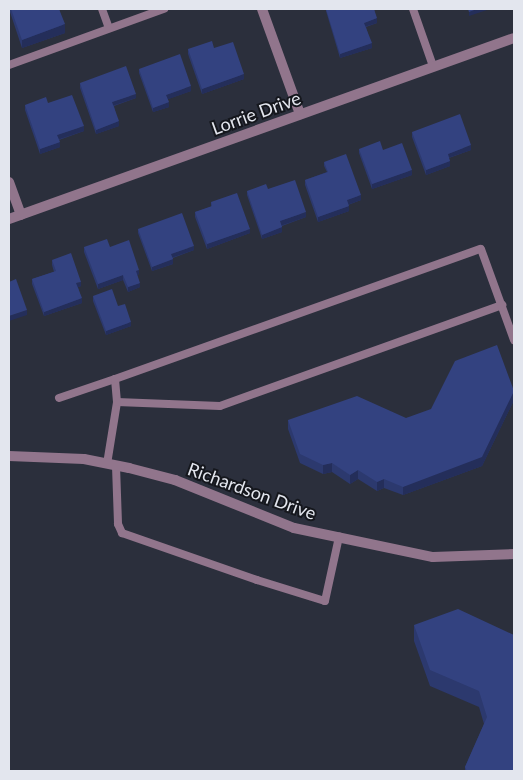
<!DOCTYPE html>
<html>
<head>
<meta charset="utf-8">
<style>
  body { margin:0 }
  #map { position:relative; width:523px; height:780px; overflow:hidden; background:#2b2f3c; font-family:Lato,sans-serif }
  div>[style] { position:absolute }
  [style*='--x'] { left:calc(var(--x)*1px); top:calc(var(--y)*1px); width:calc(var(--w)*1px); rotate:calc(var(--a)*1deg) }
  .service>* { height:8px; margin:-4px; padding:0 4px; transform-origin:4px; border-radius:4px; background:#91758c }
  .minor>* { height:10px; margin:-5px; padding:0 5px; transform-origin:5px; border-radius:5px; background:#91758c }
  .tertiary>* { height:10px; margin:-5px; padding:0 5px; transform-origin:5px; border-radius:5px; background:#91758c }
  .wall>* { inset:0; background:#2c396e }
  .shaded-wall>* { inset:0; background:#242e5a }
  .building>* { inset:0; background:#334280 }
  span { translate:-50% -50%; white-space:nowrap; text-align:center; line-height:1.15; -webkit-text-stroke:4px #15171d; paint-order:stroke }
  .street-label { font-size:18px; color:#e3e6ee }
  .frame { position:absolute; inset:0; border:10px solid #e3e6ee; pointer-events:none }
</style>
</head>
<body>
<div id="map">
  <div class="service">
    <i style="--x:102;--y:9;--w:20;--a:70"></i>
    <i style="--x:413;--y:9;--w:60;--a:70.7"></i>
    <i style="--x:9;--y:65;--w:165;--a:-19.9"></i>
    <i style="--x:59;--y:398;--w:59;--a:-18.7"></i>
    <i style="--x:117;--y:402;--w:103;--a:2.2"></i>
    <i style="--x:220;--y:406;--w:300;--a:-19.7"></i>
    <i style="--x:107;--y:464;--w:63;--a:-80.8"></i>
    <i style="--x:117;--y:402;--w:23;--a:-95"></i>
    <i style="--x:115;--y:379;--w:388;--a:-19.6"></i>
    <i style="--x:481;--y:249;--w:97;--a:70.1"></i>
    <i style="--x:116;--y:466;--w:58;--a:88"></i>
    <i style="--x:118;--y:524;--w:10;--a:66"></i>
    <i style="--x:122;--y:533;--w:143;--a:19.2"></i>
    <i style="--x:257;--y:580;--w:71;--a:17.2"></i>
    <i style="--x:325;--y:601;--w:66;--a:-77.7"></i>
  </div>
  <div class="minor">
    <i style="--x:262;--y:9;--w:112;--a:70.1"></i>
    <i style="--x:9;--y:182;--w:35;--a:70"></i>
    <i style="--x:9;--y:219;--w:536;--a:-19.72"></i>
  </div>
  <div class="tertiary">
    <i style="--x:9;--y:456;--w:75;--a:2.3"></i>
    <i style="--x:84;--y:459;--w:46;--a:11.3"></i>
    <i style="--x:129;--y:468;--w:48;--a:14.6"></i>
    <i style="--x:175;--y:480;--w:128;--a:22"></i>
    <i style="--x:294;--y:528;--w:142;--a:11.8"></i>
    <i style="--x:433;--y:557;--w:81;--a:-2.1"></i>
  </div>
  <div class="wall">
    <i style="clip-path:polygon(9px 9px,59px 9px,65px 33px,22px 48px)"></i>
    <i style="clip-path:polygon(326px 9px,374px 9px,377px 23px,366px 27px,372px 48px,340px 58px,326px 11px)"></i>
    <i style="clip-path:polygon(214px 48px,244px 79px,202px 94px,188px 54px,188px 49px)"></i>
    <i style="clip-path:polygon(139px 69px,191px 91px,168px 99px,169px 107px,153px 112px,139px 73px)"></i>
    <i style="clip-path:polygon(80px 83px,136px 98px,114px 106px,119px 126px,96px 134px,80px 88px)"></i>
    <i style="clip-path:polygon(48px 103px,84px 131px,59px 140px,60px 147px,40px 154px,25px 110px,25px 105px)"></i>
    <i style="clip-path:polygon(412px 132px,471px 150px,449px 158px,450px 166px,426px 175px,412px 137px)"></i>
    <i style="clip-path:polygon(359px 149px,383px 150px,412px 175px,372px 189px,359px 153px)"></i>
    <i style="clip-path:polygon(324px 162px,361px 200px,348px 205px,349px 211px,318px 222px,305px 185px,305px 180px,327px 172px,324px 166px)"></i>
    <i style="clip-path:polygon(268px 189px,306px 217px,282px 226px,282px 232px,262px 239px,247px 195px,247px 191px)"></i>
    <i style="clip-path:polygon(211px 202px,250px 233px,207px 249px,195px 217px,195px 212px,211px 207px)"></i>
    <i style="clip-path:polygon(138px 229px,194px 250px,173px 258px,173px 264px,152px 271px,138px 233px)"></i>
    <i style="clip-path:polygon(84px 247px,110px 247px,139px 274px,137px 275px,140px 287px,128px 292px,123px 280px,98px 289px,84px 252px)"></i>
    <i style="clip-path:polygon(52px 260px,81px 286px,78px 287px,82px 303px,44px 316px,32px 284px,32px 279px,54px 272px,52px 265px)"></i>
    <i style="clip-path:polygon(93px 296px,118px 306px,131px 326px,106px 335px,93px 301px)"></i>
    <i style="clip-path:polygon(514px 400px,482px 466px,403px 495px,384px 488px,377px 491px,358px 479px,350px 484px,332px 472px,323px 474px,300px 463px,288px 429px,288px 420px,406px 418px)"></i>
    <i style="clip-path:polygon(414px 625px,514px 635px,514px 771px,465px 771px,465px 767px,484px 724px,479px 707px,430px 686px,414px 641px)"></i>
  </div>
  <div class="shaded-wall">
    <i style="clip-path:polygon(477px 9px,490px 9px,469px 16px,469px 12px)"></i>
    <i style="clip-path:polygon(377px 18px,377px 23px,364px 27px,364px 23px)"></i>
    <i style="clip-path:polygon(65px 24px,65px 33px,22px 48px,22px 40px)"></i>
    <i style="clip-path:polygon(372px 43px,372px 48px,340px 58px,340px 54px)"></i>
    <i style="clip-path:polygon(244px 74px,244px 79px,202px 94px,202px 89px)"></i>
    <i style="clip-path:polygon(191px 86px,191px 91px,166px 100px,166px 95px)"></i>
    <i style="clip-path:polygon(136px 94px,136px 98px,112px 106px,112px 102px)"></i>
    <i style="clip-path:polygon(169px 102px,169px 107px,153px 112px,153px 108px)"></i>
    <i style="clip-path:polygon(119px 121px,119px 126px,96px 134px,96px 130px)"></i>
    <i style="clip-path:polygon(84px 126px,84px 131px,57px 140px,57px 135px)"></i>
    <i style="clip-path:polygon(60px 142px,60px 147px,40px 154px,40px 149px)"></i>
    <i style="clip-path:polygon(471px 145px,471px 150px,448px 158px,448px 154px)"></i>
    <i style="clip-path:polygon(450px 161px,450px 166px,426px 175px,426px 170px)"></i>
    <i style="clip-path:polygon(412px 170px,412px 175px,372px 189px,372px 184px)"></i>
    <i style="clip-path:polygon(361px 195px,361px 200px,347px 205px,347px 200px)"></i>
    <i style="clip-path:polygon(349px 206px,349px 211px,318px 222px,318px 217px)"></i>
    <i style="clip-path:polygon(306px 212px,306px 217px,280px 226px,280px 221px)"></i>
    <i style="clip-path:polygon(282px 227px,282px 232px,262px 239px,262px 235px)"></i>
    <i style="clip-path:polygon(250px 229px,250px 233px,207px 249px,207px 244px)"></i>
    <i style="clip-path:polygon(194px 246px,194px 250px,171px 258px,171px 254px)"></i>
    <i style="clip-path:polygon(173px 259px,173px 264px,152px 271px,152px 267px)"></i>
    <i style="clip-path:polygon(139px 270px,139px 274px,136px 276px,136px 271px)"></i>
    <i style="clip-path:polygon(123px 275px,123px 280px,98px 289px,98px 284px)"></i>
    <i style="clip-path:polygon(81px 282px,81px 286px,76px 288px,76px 283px)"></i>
    <i style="clip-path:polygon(140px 283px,140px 287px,128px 292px,128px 287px)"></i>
    <i style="clip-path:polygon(82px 298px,82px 303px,44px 316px,44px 312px)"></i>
    <i style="clip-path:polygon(27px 310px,27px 315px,9px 321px,9px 316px)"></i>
    <i style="clip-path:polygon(131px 322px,131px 326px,106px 335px,106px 331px)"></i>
    <i style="clip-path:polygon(514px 391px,514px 400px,482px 466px,403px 495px,403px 487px)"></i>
    <i style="clip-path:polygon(332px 463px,332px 472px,323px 474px,323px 465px)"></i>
    <i style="clip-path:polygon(358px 470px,358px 479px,350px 484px,350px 475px)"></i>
    <i style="clip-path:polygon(384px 479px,384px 488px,377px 491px,377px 482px)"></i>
  </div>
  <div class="building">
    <i style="clip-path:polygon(11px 9px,59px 9px,65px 24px,22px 40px)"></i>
    <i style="clip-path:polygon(326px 9px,374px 9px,377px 18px,364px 23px,372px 43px,340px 54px)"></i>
    <i style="clip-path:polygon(468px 9px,477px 9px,469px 12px)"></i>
    <i style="clip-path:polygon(212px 41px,214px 48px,233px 42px,244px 74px,202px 89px,188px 49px)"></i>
    <i style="clip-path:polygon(180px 54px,191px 86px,166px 95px,169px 102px,153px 108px,139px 69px)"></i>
    <i style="clip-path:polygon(126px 66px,136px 94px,112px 102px,119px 121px,96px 130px,80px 83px)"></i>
    <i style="clip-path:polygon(72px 95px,84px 126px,57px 135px,60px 142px,40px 149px,25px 105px,46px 97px,48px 103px)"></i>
    <i style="clip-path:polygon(460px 114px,471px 145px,448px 154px,450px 161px,426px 170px,412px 132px)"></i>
    <i style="clip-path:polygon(380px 141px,383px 150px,402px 143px,412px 170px,372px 184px,359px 149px)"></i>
    <i style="clip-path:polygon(346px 154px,361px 195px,347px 200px,349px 206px,318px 217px,305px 180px,328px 172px,324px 162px)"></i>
    <i style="clip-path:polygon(295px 180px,306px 212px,280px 221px,282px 227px,262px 235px,247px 191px,266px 184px,268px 189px)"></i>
    <i style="clip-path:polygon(237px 193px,250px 229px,207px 244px,195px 212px,212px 206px,211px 202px)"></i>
    <i style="clip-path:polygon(182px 213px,194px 246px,171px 254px,173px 259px,152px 267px,138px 229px)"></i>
    <i style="clip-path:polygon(107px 239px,110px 247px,129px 240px,139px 270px,136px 271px,140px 283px,128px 287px,123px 275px,98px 284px,84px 247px)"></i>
    <i style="clip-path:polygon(71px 253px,81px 282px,76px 283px,82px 298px,44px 312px,32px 279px,56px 271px,52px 260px)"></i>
    <i style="clip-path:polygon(16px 279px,27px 310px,9px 316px,9px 282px)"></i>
    <i style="clip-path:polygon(112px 289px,118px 306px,125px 304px,131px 322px,106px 331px,93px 296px)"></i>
    <i style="clip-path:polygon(497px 345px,514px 391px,482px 457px,403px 487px,384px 479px,377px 482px,358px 470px,350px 475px,332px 463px,323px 465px,300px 454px,288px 420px,357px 396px,406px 418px,431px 409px,455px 361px)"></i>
    <i style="clip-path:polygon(458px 609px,514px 635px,514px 771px,467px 771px,465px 767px,487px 717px,479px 691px,430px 670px,414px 625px)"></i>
  </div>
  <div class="street-label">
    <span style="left:256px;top:113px;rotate:-20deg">Lorrie Drive</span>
    <span style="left:252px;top:491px;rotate:20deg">Richardson Drive</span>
  </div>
  <div class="frame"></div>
</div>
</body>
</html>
